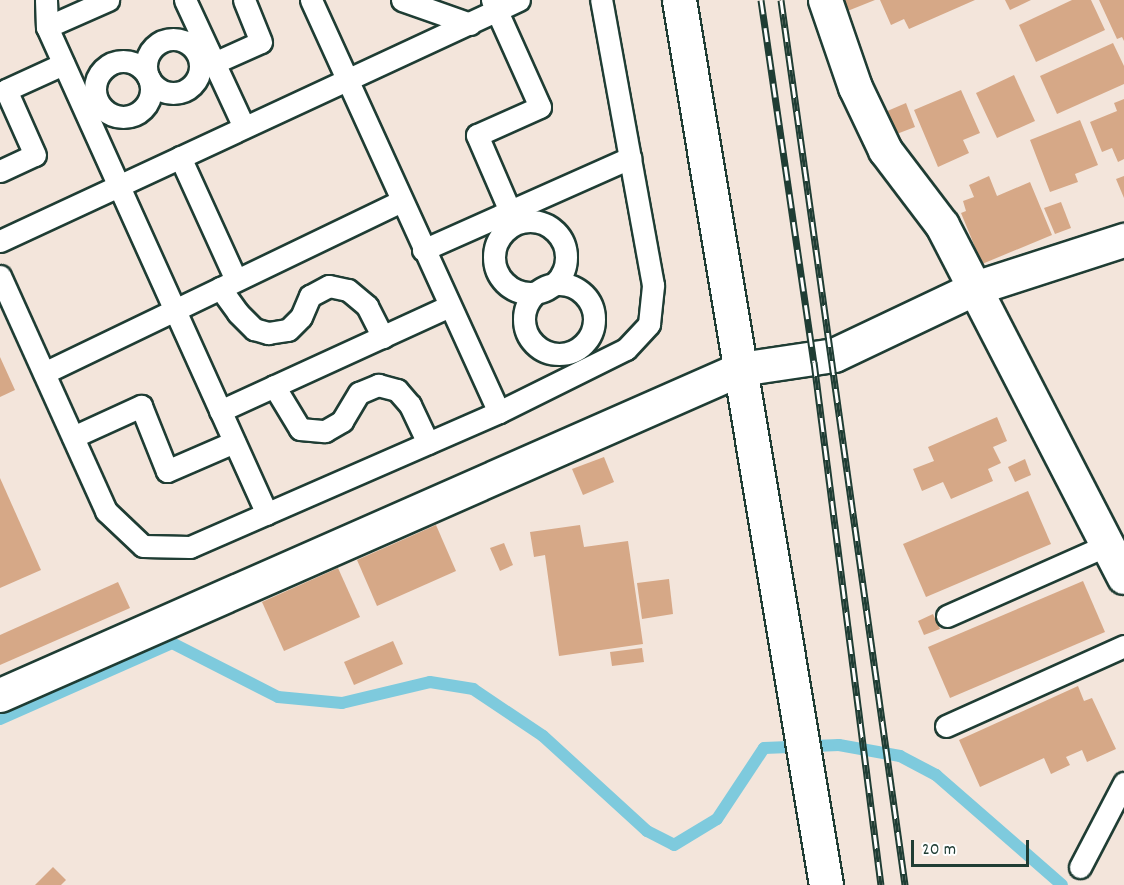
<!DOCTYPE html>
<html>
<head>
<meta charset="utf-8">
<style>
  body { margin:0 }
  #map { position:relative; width:1124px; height:885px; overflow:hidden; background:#f3e5db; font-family:Dekko,sans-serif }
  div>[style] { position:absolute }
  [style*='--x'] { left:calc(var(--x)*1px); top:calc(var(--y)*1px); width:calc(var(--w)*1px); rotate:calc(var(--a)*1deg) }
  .stream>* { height:12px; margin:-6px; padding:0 6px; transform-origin:6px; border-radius:6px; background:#7ecadd }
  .building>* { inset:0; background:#d6a887 }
  .roads { filter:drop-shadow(2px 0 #1f3d34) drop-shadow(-2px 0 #1f3d34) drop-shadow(0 2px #1f3d34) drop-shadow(0 -2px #1f3d34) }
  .lane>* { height:21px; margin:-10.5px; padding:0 10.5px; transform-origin:10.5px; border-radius:10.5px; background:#fff }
  .lane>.ring { margin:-10.5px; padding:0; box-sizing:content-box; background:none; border:21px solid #fff; border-radius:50% }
  .street>* { height:33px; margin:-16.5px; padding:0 16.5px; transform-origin:16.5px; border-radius:16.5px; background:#fff }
  .secondary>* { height:33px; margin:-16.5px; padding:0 16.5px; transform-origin:16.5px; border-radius:16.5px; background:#fff }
  .rail>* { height:7px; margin-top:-3.5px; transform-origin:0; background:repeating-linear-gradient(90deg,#fff 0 14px,#1f3d34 0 28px); box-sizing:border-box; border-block:2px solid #1f3d34 }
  span { translate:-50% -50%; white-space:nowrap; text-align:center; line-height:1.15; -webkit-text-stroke:5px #fff; paint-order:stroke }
  .scale { position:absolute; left:911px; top:840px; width:118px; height:27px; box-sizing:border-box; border:3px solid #1f3d34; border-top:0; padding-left:8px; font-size:18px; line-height:21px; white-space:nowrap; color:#1f3d34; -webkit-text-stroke:4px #fff; paint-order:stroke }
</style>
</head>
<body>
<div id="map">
  <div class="stream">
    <i style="--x:0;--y:719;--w:188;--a:-23.8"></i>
    <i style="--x:172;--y:643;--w:119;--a:27"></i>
    <i style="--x:278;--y:697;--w:64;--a:5.4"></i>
    <i style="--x:342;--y:703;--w:90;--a:-13.4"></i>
    <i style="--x:430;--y:682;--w:44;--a:9.2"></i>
    <i style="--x:473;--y:689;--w:84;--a:33.9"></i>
    <i style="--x:543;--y:736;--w:141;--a:42.4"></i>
    <i style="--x:647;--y:831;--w:30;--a:27"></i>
    <i style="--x:674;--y:845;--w:50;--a:-31.2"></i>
    <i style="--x:717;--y:819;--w:85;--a:-56.5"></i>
    <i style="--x:764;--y:748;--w:75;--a:-2.3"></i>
    <i style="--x:839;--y:745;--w:62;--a:10.2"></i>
    <i style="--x:900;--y:756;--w:41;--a:27.8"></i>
    <i style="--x:936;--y:775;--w:167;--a:41.1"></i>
  </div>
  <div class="building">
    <i style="clip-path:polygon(840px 0,875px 0,845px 12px)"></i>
    <i style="clip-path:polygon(880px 0,975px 0,909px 29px,904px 19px,891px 25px)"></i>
    <i style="clip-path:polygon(1005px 0,1031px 0,1010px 10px)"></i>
    <i style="clip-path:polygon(1072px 0,1091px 0,1105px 30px,1036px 62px,1019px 25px)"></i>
    <i style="clip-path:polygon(1099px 0,1124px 0,1124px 41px,1122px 37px,1117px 39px)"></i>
    <i style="clip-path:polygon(1113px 43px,1124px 66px,1124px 84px,1057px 114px,1040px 76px)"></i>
    <i style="clip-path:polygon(1014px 75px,1035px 121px,997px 138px,976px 93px)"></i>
    <i style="clip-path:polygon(961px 90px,980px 133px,963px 140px,969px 153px,938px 167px,914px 110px)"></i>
    <i style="clip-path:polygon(1124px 99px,1124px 159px,1118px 162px,1112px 148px,1102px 152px,1090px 122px,1117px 111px,1114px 103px)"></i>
    <i style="clip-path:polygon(906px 103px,915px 127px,894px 135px,885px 112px)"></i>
    <i style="clip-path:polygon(1080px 120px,1098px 165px,1075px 174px,1078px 182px,1050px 192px,1030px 140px)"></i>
    <i style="clip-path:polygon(989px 176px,997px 196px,1030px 182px,1052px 235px,982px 264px,961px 213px,966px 211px,963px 201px,974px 197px,969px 185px)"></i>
    <i style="clip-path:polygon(1124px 176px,1124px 198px,1116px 179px)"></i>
    <i style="clip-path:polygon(1061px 202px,1071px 228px,1055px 234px,1044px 208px)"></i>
    <i style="clip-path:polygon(0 357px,15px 390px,0 397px)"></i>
    <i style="clip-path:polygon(997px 417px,1007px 441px,993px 447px,1001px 463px,988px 469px,993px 481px,951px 499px,943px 482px,922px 491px,913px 469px,934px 461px,928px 447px)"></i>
    <i style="clip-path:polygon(604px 457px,614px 482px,583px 495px,572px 469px)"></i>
    <i style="clip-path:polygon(1025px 459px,1031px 475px,1015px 482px,1008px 467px)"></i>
    <i style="clip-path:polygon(0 478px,41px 570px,0 588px)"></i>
    <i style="clip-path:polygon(1028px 491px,1051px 544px,926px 597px,903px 544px)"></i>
    <i style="clip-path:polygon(436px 525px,456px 571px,377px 606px,357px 560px)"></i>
    <i style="clip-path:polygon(580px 525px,584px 547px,628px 541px,643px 644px,559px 656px,545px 555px,534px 557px,530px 532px)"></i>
    <i style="clip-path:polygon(504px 543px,513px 565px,500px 571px,490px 548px)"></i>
    <i style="clip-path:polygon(338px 568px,360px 617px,284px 651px,262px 602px)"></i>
    <i style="clip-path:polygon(669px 579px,673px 614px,642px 619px,637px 583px)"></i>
    <i style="clip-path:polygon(1083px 581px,1105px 632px,950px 698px,928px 647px)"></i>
    <i style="clip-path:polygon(118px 582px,130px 608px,0 665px,0 635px)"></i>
    <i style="clip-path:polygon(933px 614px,940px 629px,924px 635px,918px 621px)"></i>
    <i style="clip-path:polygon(393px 641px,403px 664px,354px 685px,344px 662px)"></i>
    <i style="clip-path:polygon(642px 648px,644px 662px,612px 666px,610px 652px)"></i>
    <i style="clip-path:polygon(1078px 686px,1084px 701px,1092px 698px,1116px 749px,1087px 762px,1082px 750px,1066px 757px,1070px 765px,1051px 774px,1044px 758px,980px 787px,959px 740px)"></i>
    <i style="clip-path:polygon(53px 867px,66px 880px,61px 885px,35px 885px)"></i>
  </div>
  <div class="roads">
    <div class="lane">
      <i style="--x:46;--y:0;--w:27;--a:88"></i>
      <i style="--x:47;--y:27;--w:534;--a:65.69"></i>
      <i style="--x:185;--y:0;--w:140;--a:65.1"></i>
      <i style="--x:311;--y:0;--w:453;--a:65.5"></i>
      <i style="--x:402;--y:0;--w:72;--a:19.4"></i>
      <i style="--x:492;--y:0;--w:117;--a:65.8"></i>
      <i style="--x:540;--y:107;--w:69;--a:156"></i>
      <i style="--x:477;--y:135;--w:96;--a:66.6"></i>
      <i style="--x:47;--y:27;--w:67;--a:-23.9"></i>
      <i class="ring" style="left:146px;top:39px;width:33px;height:33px"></i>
      <i class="ring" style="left:95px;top:61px;width:35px;height:35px"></i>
      <i style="--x:214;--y:63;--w:51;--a:-24.1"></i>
      <i style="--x:261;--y:42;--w:45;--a:-112"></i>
      <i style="--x:180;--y:157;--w:135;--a:65.5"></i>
      <i style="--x:0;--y:171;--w:38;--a:-25"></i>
      <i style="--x:35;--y:155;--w:71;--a:-114"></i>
      <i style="--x:6;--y:90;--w:63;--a:-24.5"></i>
      <i class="ring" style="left:494px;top:221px;width:51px;height:51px"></i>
      <i style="--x:0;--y:241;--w:572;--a:-24.91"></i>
      <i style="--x:423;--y:250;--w:227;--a:-24"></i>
      <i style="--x:0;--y:276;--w:258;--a:65.7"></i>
      <i style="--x:106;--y:511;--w:51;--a:43.4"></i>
      <i style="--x:143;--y:546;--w:47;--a:1.2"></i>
      <i style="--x:190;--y:547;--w:337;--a:-23.6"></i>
      <i style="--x:499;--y:412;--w:142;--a:-26.4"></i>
      <i style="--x:626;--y:349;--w:34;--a:-47"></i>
      <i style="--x:649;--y:324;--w:39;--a:-84"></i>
      <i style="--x:653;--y:285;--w:290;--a:-100.3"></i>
      <i class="ring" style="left:524px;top:284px;width:49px;height:49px"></i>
      <i style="--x:220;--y:288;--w:31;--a:54"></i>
      <i style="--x:238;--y:313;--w:23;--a:45"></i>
      <i style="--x:254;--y:329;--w:15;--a:16"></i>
      <i style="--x:268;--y:333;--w:20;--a:-9"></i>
      <i style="--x:288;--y:330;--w:18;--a:-45"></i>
      <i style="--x:301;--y:317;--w:23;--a:-67"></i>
      <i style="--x:310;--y:296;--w:21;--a:-28"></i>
      <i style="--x:329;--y:286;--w:19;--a:12"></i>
      <i style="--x:348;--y:290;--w:25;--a:40"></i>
      <i style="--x:367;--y:306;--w:35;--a:63"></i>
      <i style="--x:44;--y:373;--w:396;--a:-25.7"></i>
      <i style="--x:274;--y:386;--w:50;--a:58.8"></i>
      <i style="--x:300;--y:429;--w:25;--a:5"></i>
      <i style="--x:325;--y:431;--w:20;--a:-30"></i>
      <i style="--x:342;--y:421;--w:33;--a:-59"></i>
      <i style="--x:359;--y:393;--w:21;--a:-23"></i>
      <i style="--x:378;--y:385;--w:20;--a:15"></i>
      <i style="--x:397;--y:390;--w:20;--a:49"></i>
      <i style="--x:410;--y:405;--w:42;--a:64.7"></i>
      <i style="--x:220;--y:411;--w:252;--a:-24.6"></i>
      <i style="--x:73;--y:437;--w:75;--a:-24.5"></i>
      <i style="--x:141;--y:406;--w:70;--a:68.2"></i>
      <i style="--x:167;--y:471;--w:73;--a:-23.4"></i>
      <i style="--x:947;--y:616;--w:175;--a:-23.9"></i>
      <i style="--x:946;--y:726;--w:195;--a:-24.2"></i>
      <i style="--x:1080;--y:867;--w:95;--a:-62.4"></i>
    </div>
    <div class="street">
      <i style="--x:825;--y:0;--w:92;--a:71"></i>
      <i style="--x:855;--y:87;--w:70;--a:64.5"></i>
      <i style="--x:885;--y:150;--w:94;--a:52.8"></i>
      <i style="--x:942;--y:225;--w:396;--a:62.7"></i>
      <i style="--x:0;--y:695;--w:809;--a:-23.78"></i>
      <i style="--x:740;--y:369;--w:95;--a:-8.5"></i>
      <i style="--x:834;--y:355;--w:156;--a:-25.4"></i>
      <i style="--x:975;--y:288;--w:157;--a:-17.9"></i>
    </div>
    <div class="secondary">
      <i style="--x:679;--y:0;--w:897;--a:80.57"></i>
    </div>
  </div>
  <div class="rail">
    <i style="--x:761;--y:0;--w:366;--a:81.7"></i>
    <i style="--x:814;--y:362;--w:527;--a:82.7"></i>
    <i style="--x:781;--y:0;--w:894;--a:82.02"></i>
  </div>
  <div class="scale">20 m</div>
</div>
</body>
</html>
